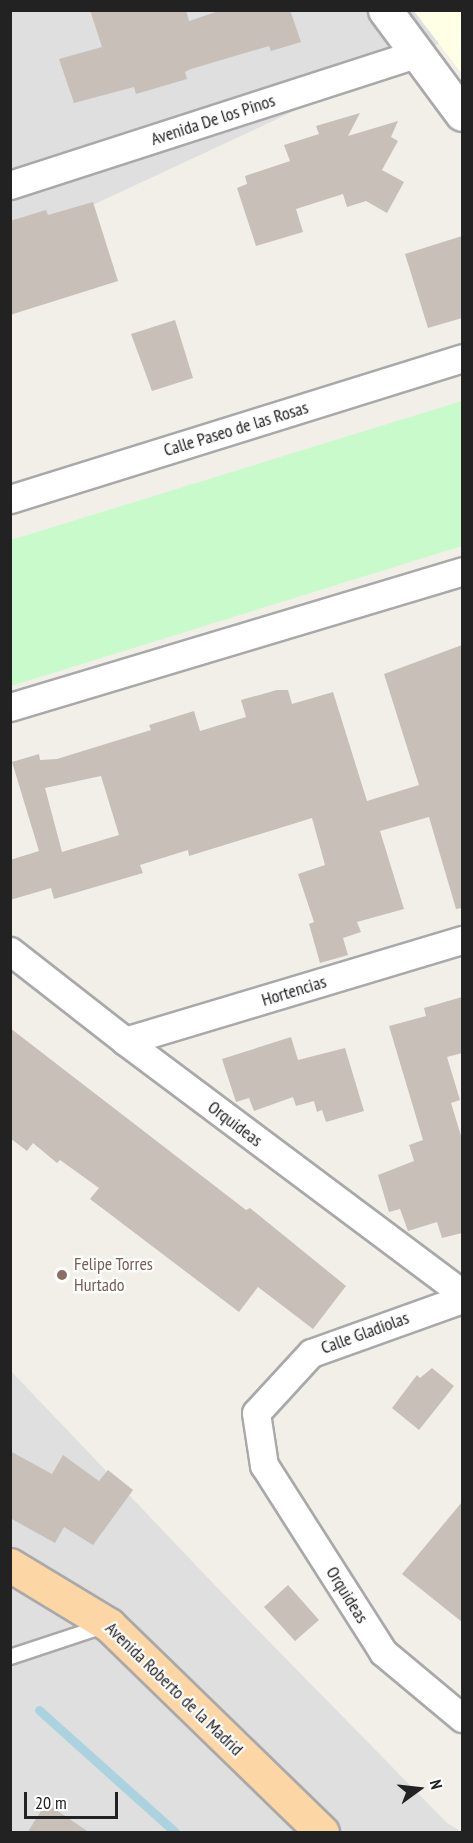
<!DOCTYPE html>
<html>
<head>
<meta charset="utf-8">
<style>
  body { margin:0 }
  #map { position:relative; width:473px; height:1843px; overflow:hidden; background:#f2efe9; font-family:"PT Sans Narrow",sans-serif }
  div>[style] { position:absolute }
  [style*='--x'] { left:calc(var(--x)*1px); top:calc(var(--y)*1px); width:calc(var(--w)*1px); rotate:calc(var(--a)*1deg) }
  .residential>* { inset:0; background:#e0dfdf }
  .education>* { inset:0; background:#ffffe5 }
  .park>* { inset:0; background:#c8facc }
  .stream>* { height:9px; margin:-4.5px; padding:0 4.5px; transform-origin:4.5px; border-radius:4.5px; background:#aad3df }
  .building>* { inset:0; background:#c7bfb8 }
  .roads { filter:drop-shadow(2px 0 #a9a9a9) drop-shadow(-2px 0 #a9a9a9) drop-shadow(0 2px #a9a9a9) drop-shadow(0 -2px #a9a9a9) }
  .service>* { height:14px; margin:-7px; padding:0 7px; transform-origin:7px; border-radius:7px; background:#fff }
  .minor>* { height:27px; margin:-13.5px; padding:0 13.5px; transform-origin:13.5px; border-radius:13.5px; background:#fff }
  .tertiary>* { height:33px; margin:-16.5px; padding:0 16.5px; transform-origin:16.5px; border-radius:16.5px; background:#fff }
  .primary>* { height:33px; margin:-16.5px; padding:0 16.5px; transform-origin:16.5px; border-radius:16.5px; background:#fcd6a4 }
  .dots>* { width:16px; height:16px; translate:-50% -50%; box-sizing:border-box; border:3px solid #fff; border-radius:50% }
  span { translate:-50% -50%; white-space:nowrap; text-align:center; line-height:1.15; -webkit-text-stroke:4.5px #fff; paint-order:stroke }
  .street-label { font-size:18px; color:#222 }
  .education-label { font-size:18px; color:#785e54 }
  .left { translate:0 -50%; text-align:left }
  .frame { position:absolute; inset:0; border:12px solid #222; pointer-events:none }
  .north { position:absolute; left:389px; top:1759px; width:60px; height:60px; -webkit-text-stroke:4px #fff; paint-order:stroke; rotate:75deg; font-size:16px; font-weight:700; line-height:24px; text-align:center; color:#222 }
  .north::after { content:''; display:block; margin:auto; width:21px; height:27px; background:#222; clip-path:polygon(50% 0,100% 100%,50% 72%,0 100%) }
  .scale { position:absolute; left:24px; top:1792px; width:94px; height:27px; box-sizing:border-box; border:3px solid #222; border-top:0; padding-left:8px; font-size:18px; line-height:21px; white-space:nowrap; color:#222; -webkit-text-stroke:4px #fff; paint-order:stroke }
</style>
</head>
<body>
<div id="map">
  <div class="residential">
    <i style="clip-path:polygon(10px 11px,462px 11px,462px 33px,11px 243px)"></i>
    <i style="clip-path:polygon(10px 1370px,251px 1623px,447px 1823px,462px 1832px,11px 1832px)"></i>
  </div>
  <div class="education">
    <i style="clip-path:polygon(414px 11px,462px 11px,462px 74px)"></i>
  </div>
  <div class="park">
    <i style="clip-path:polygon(462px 401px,462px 546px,11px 686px,11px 540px)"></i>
  </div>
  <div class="stream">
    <i style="--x:39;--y:1710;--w:183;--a:41.9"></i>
  </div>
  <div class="building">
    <i style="clip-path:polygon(90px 10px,186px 10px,189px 21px,222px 10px,290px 10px,301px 42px,271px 51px,269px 46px,191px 69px,185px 72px,187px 79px,136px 94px,134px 87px,74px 103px,59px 59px,102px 47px)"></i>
    <i style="clip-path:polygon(360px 113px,348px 136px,398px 121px,391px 137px,398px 141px,382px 170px,404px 182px,387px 213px,366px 201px,347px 207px,343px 194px,296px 209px,303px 232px,256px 246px,237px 188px,247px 184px,245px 176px,290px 161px,284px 145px,319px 134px,316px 126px)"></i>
    <i style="clip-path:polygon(93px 202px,118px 281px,10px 315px,10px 221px,46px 210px,48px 215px)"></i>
    <i style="clip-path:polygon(462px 236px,462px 318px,428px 328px,405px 254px)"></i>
    <i style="clip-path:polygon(175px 320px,193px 378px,152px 391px,131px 334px)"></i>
    <i style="clip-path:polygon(evenodd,462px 645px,462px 908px,456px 909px,429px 817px,380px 831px,404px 909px,357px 922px,361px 932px,343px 938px,348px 955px,320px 963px,309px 924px,314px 922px,298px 874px,325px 865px,312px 818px,189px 856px,188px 850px,140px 865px,143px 873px,54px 899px,51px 888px,10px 900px,10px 860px,39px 851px,12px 762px,39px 754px,40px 760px,57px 759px,151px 730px,149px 725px,194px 711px,200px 731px,246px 717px,241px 700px,277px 690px,288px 690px,292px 704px,333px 692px,367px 801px,419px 785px,384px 674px,462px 645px,101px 776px,119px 835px,62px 852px,45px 788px,101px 776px)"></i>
    <i style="clip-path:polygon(462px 997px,462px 1053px,447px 1057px,460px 1100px,451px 1103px,462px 1139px,462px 1233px,442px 1238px,437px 1222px,408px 1231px,400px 1209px,389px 1212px,378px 1175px,414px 1161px,409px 1145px,423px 1140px,389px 1026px,426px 1016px,424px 1008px)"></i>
    <i style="clip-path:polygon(10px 1028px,246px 1210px,250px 1208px,346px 1286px,313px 1329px,258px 1287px,239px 1312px,90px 1199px,99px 1188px,60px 1160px,57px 1163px,33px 1143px,27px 1151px,10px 1138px)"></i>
    <i style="clip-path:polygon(291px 1037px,298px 1060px,345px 1048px,364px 1111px,326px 1122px,322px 1110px,317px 1112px,314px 1101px,296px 1106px,293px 1097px,254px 1111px,249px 1098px,236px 1102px,222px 1059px)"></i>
    <i style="clip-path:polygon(432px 1368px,454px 1386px,419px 1430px,392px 1408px,417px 1375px,420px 1378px)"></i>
    <i style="clip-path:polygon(10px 1451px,52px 1474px,63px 1455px,99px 1481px,108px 1470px,133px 1490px,93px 1545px,64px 1527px,55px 1543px,10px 1518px)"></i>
    <i style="clip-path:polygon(462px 1502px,462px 1622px,402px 1574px)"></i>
    <i style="clip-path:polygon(288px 1585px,319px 1620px,295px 1641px,264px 1607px)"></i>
    <i style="clip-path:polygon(46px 1803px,90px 1833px,27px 1833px)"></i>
  </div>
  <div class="roads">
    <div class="service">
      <i style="--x:10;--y:1657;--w:99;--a:-18.3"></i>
    </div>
    <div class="minor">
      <i style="--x:10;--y:185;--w:426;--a:-17.9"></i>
      <i style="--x:10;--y:499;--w:473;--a:-17.3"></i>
      <i style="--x:10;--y:707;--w:472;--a:-16.7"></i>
      <i style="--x:10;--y:951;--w:146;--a:38"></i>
      <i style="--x:125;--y:1041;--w:421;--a:36.8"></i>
      <i style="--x:125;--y:1041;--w:352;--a:-16.7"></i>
      <i style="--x:462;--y:1299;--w:160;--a:160.3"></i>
      <i style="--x:311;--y:1353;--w:81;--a:132.5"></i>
      <i style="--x:256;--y:1413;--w:53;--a:81.3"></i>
      <i style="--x:264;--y:1465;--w:222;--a:57.5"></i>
      <i style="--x:383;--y:1652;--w:103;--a:39.9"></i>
    </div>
    <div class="tertiary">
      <i style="--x:385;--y:10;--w:129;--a:53.5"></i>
    </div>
    <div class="primary">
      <i style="--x:10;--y:1565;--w:116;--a:31.2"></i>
      <i style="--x:109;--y:1625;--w:297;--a:44.2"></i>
    </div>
  </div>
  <div class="dots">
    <i style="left:62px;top:1275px;background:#8d6e63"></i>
  </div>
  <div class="street-label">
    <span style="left:213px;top:120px;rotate:-18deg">Avenida De los Pinos</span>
    <span style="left:236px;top:429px;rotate:-17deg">Calle Paseo de las Rosas</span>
    <span style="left:294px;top:991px;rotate:-17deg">Hortencias</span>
    <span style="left:235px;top:1124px;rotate:37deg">Orquideas</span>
    <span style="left:365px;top:1333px;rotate:-20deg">Calle Gladiolas</span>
    <span style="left:347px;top:1595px;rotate:58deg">Orquideas</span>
    <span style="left:174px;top:1689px;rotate:44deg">Avenida Roberto de la Madrid</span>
  </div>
  <div class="education-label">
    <span class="left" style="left:74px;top:1275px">Felipe Torres<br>Hurtado</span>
  </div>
  <div class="frame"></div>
  <div class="north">N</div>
  <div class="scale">20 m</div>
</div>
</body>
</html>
